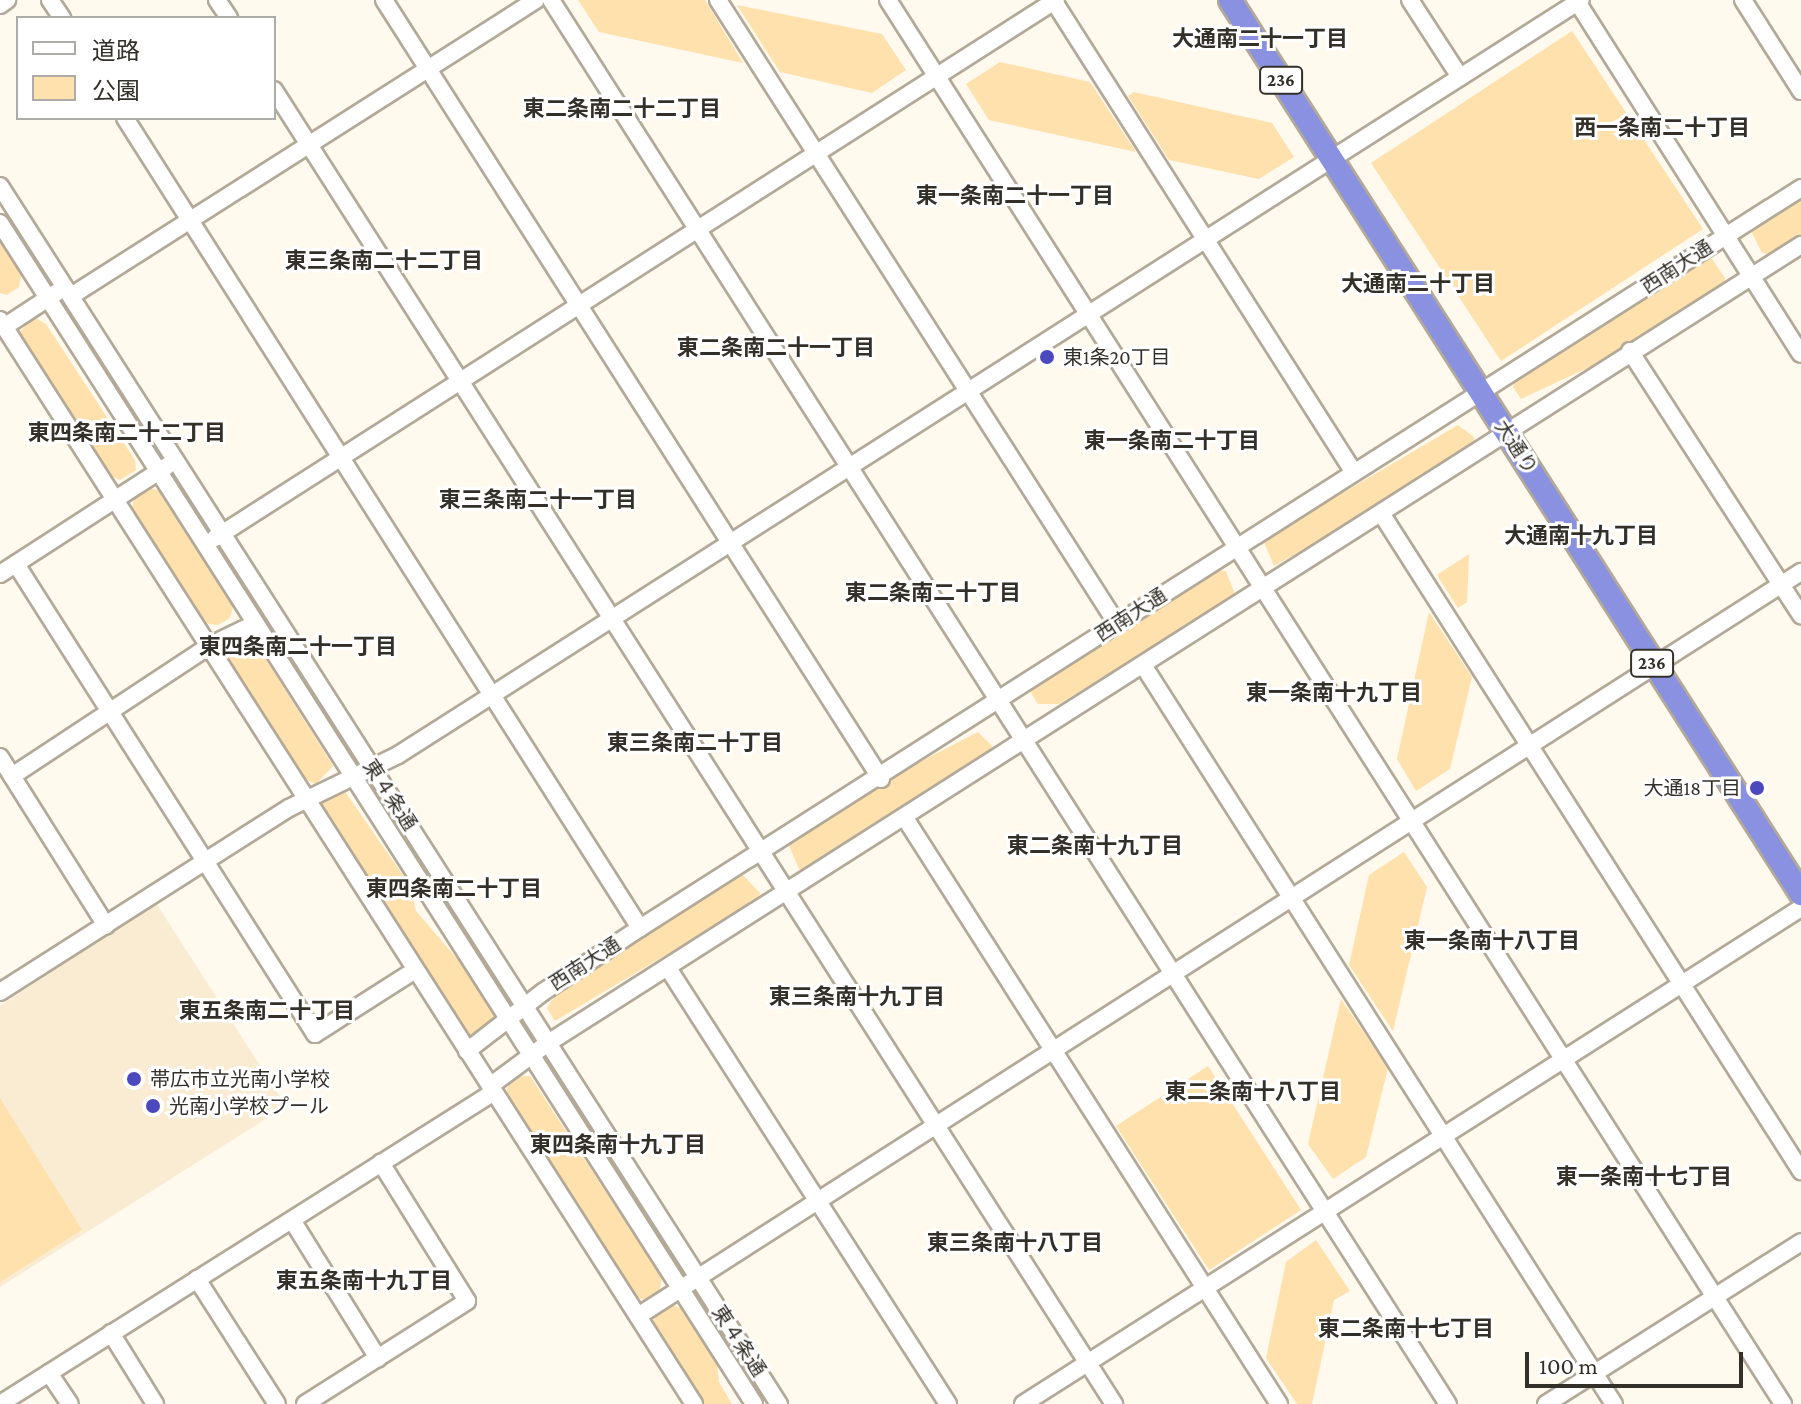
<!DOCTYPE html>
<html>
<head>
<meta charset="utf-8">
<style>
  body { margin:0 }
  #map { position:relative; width:1801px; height:1404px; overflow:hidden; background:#fff9ee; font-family:"Crimson Pro","Noto Sans JP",serif }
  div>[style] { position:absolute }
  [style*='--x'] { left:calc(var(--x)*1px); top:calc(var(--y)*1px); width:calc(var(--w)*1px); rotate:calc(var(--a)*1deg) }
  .built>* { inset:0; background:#faecd3 }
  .green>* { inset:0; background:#fee1ac }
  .roads { filter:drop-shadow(2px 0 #b3a998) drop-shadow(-2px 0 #b3a998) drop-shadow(0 2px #b3a998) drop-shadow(0 -2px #b3a998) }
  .minor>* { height:16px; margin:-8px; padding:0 8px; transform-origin:8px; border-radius:8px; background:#fff }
  .highway>* { height:22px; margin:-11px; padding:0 11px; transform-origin:11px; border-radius:11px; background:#8a91e0 }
  .dots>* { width:22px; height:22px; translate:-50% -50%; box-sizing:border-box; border:4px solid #fff; border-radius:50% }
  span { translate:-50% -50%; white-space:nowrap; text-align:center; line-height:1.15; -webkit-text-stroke:6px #fff; paint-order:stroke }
  .shield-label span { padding:2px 6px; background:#fff; border:2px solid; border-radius:6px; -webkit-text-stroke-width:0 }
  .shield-label { font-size:18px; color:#333029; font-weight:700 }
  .street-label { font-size:20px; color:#333029 }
  .poi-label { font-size:20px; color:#333029 }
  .left { translate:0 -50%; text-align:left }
  .right { translate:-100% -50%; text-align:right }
  .neighbourhood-label { font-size:22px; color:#333029; font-weight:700 }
  .legend { position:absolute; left:16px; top:16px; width:260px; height:104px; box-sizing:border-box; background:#fff; border:2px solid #adaca9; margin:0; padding:10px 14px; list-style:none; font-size:24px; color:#333029 }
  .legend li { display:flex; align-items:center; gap:16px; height:40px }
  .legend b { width:40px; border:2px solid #adaca9 }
  .scale { position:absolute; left:1525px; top:1352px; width:218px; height:36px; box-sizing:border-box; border:4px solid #333029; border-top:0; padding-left:10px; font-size:24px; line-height:28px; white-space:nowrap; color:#333029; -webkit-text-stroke:6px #fff; paint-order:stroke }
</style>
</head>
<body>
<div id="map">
  <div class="built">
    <i style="clip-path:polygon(156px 903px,286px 1106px,0 1287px,0 1006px)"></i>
  </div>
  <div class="green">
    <i style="clip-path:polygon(578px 0,705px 0,743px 63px,599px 32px)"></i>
    <i style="clip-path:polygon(737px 5px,882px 34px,906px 70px,872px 93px,780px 72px)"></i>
    <i style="clip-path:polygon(1572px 31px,1703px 229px,1501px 361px,1371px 163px)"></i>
    <i style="clip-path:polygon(1000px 62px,1090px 82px,1136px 152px,989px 120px,966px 84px)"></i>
    <i style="clip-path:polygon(1134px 92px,1272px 123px,1294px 157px,1259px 179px,1169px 160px,1128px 96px)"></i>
    <i style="clip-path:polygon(1801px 197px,1801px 234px,1770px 254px,1762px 253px,1750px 229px)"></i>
    <i style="clip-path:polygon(0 240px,22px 272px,19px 287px,7px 295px,0 293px)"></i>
    <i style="clip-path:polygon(1707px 259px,1712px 259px,1725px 278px,1724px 285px,1596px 364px,1521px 399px,1513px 387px,1515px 380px)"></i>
    <i style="clip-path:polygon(34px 317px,46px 324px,135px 460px,136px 470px,120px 480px,107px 474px,18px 334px)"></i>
    <i style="clip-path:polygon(1458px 425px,1474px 437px,1473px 445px,1381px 506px,1274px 566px,1263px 540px)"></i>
    <i style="clip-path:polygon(146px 487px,161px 491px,233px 607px,230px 618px,218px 625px,204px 623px,132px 508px,135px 495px)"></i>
    <i style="clip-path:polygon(1469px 554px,1467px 602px,1458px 608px,1437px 575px)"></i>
    <i style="clip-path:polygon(1217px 570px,1226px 571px,1236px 597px,1059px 704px,1038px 704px,1031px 693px,1034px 686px)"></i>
    <i style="clip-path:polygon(1429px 612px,1472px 677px,1450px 769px,1416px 791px,1397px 759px)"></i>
    <i style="clip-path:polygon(242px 640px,260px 650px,333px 766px,316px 784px,298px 777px,227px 657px,231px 645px)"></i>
    <i style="clip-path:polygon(978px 732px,992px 746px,990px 754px,805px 871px,799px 869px,788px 843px,902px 771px)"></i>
    <i style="clip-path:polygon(344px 790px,409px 884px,416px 911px,459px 961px,496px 1016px,497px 1025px,475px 1039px,467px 1035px,321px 803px)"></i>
    <i style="clip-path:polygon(1404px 852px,1427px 887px,1393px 1031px,1349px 965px,1369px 875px)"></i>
    <i style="clip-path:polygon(742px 874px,760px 893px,758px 900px,555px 1021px,547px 1008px,560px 989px)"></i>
    <i style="clip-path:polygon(1341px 999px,1388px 1068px,1366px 1157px,1333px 1179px,1308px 1144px)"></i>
    <i style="clip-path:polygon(1208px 1066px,1301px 1210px,1209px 1270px,1116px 1126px)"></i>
    <i style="clip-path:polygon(522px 1076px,530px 1076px,662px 1278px,659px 1293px,646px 1301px,631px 1294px,505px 1097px,508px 1086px)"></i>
    <i style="clip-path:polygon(0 1098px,82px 1230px,0 1282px)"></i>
    <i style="clip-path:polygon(1316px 1240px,1350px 1291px,1334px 1300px,1312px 1404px,1297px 1404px,1266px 1358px,1286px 1262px)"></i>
    <i style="clip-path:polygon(672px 1305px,681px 1308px,717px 1364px,719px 1382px,732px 1404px,703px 1404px,653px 1325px,656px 1314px)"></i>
  </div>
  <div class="roads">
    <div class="minor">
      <i style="--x:50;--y:0;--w:22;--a:56"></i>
      <i style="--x:217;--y:0;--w:22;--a:56"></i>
      <i style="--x:384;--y:0;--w:924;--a:57.46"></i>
      <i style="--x:551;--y:0;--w:1666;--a:57.43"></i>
      <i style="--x:718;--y:0;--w:741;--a:57.4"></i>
      <i style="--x:888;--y:0;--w:1665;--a:57.48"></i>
      <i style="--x:1053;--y:0;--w:558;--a:57.51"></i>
      <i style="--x:1410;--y:0;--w:92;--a:57"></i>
      <i style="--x:1576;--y:0;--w:419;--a:57.6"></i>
      <i style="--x:1743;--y:0;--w:108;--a:57.5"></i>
      <i style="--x:0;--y:5;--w:9;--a:-36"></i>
      <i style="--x:274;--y:90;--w:1560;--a:57.41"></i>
      <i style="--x:125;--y:118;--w:960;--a:57.55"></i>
      <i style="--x:0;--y:186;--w:1446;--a:57.4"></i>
      <i style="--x:0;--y:223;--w:1401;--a:57.44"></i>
      <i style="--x:71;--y:296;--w:551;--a:-32.48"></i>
      <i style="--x:0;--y:320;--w:1287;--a:57.37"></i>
      <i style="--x:4;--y:327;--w:62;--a:-33.2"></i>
      <i style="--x:1630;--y:351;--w:315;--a:57.1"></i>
      <i style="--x:1381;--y:513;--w:781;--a:57.45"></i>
      <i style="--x:215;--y:538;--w:998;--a:-32.61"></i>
      <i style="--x:16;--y:564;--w:557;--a:57.54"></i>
      <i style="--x:315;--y:1034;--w:119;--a:-32.6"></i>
      <i style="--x:0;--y:574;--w:199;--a:-32.9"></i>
      <i style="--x:1143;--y:665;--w:876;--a:57.49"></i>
      <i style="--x:0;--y:757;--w:199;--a:57.8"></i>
      <i style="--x:12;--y:776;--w:238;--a:-33.4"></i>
      <i style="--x:211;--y:645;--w:48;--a:-26"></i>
      <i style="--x:905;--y:818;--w:695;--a:57.45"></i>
      <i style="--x:668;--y:968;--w:518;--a:57.29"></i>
      <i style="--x:0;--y:992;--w:343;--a:-32.5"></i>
      <i style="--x:289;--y:808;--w:121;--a:-25.9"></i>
      <i style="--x:398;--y:755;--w:1403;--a:-32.55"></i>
      <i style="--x:467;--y:1051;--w:96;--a:-37.8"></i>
      <i style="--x:543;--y:992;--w:116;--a:-33.4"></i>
      <i style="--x:640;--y:928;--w:1377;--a:-32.51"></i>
      <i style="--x:490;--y:1086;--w:72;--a:-36.6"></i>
      <i style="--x:548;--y:1043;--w:1486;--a:-32.49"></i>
      <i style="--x:292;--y:1220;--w:163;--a:58.1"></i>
      <i style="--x:197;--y:1279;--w:148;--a:57.4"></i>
      <i style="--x:638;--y:1316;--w:1381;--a:-32.61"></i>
      <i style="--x:111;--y:1333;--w:84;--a:58.2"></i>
      <i style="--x:49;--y:1373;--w:37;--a:56"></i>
      <i style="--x:0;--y:1404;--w:584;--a:-32.28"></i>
      <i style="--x:305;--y:1404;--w:192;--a:-32.4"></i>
      <i style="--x:467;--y:1301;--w:163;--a:-121.9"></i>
      <i style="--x:1023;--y:1404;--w:923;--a:-32.52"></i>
      <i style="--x:1546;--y:1404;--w:302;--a:-32.4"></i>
    </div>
    <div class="highway">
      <i style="--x:1230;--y:0;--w:1061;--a:57.43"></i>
    </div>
  </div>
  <div class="dots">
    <i style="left:1047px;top:357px;background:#4c48be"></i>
    <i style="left:1757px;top:788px;background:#4c48be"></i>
    <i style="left:134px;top:1079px;background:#4c48be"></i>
    <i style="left:153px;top:1106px;background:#4c48be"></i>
  </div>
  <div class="shield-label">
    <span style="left:1281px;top:80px">236</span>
    <span style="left:1652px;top:663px">236</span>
  </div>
  <div class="street-label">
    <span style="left:1677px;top:267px;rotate:-33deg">西南大通</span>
    <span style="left:1516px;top:447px;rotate:57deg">大通り</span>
    <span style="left:1131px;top:615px;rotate:-33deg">西南大通</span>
    <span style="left:390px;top:795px;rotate:57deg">東４条通</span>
    <span style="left:585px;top:964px;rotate:-33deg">西南大通</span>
    <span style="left:739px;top:1341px;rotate:57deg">東４条通</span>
  </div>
  <div class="poi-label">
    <span class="left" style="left:1063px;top:357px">東1条20丁目</span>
    <span class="right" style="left:1741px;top:788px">大通18丁目</span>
    <span class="left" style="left:150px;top:1079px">帯広市立光南小学校</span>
    <span class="left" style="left:169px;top:1106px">光南小学校プール</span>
  </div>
  <div class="neighbourhood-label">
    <span style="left:1260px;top:39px">大通南二十一丁目</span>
    <span style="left:622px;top:109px">東二条南二十二丁目</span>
    <span style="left:1662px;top:128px">西一条南二十丁目</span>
    <span style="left:1015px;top:196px">東一条南二十一丁目</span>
    <span style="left:384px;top:261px">東三条南二十二丁目</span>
    <span style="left:1418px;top:284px">大通南二十丁目</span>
    <span style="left:776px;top:348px">東二条南二十一丁目</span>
    <span style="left:127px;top:433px">東四条南二十二丁目</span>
    <span style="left:1172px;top:441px">東一条南二十丁目</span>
    <span style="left:538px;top:500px">東三条南二十一丁目</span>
    <span style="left:1581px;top:536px">大通南十九丁目</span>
    <span style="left:933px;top:593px">東二条南二十丁目</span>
    <span style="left:298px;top:647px">東四条南二十一丁目</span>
    <span style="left:1334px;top:693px">東一条南十九丁目</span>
    <span style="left:695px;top:743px">東三条南二十丁目</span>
    <span style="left:1095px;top:846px">東二条南十九丁目</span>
    <span style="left:454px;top:889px">東四条南二十丁目</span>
    <span style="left:1492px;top:941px">東一条南十八丁目</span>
    <span style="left:857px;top:997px">東三条南十九丁目</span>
    <span style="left:267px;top:1011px">東五条南二十丁目</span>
    <span style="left:1253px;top:1092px">東二条南十八丁目</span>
    <span style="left:618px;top:1145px">東四条南十九丁目</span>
    <span style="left:1644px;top:1177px">東一条南十七丁目</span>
    <span style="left:1015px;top:1243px">東三条南十八丁目</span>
    <span style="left:364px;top:1281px">東五条南十九丁目</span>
    <span style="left:1406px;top:1329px">東二条南十七丁目</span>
  </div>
  <ul class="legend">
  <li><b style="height:10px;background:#fff"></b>道路</li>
  <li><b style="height:22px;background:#fee1ac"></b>公園</li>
  </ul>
  <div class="scale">100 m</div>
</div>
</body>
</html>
